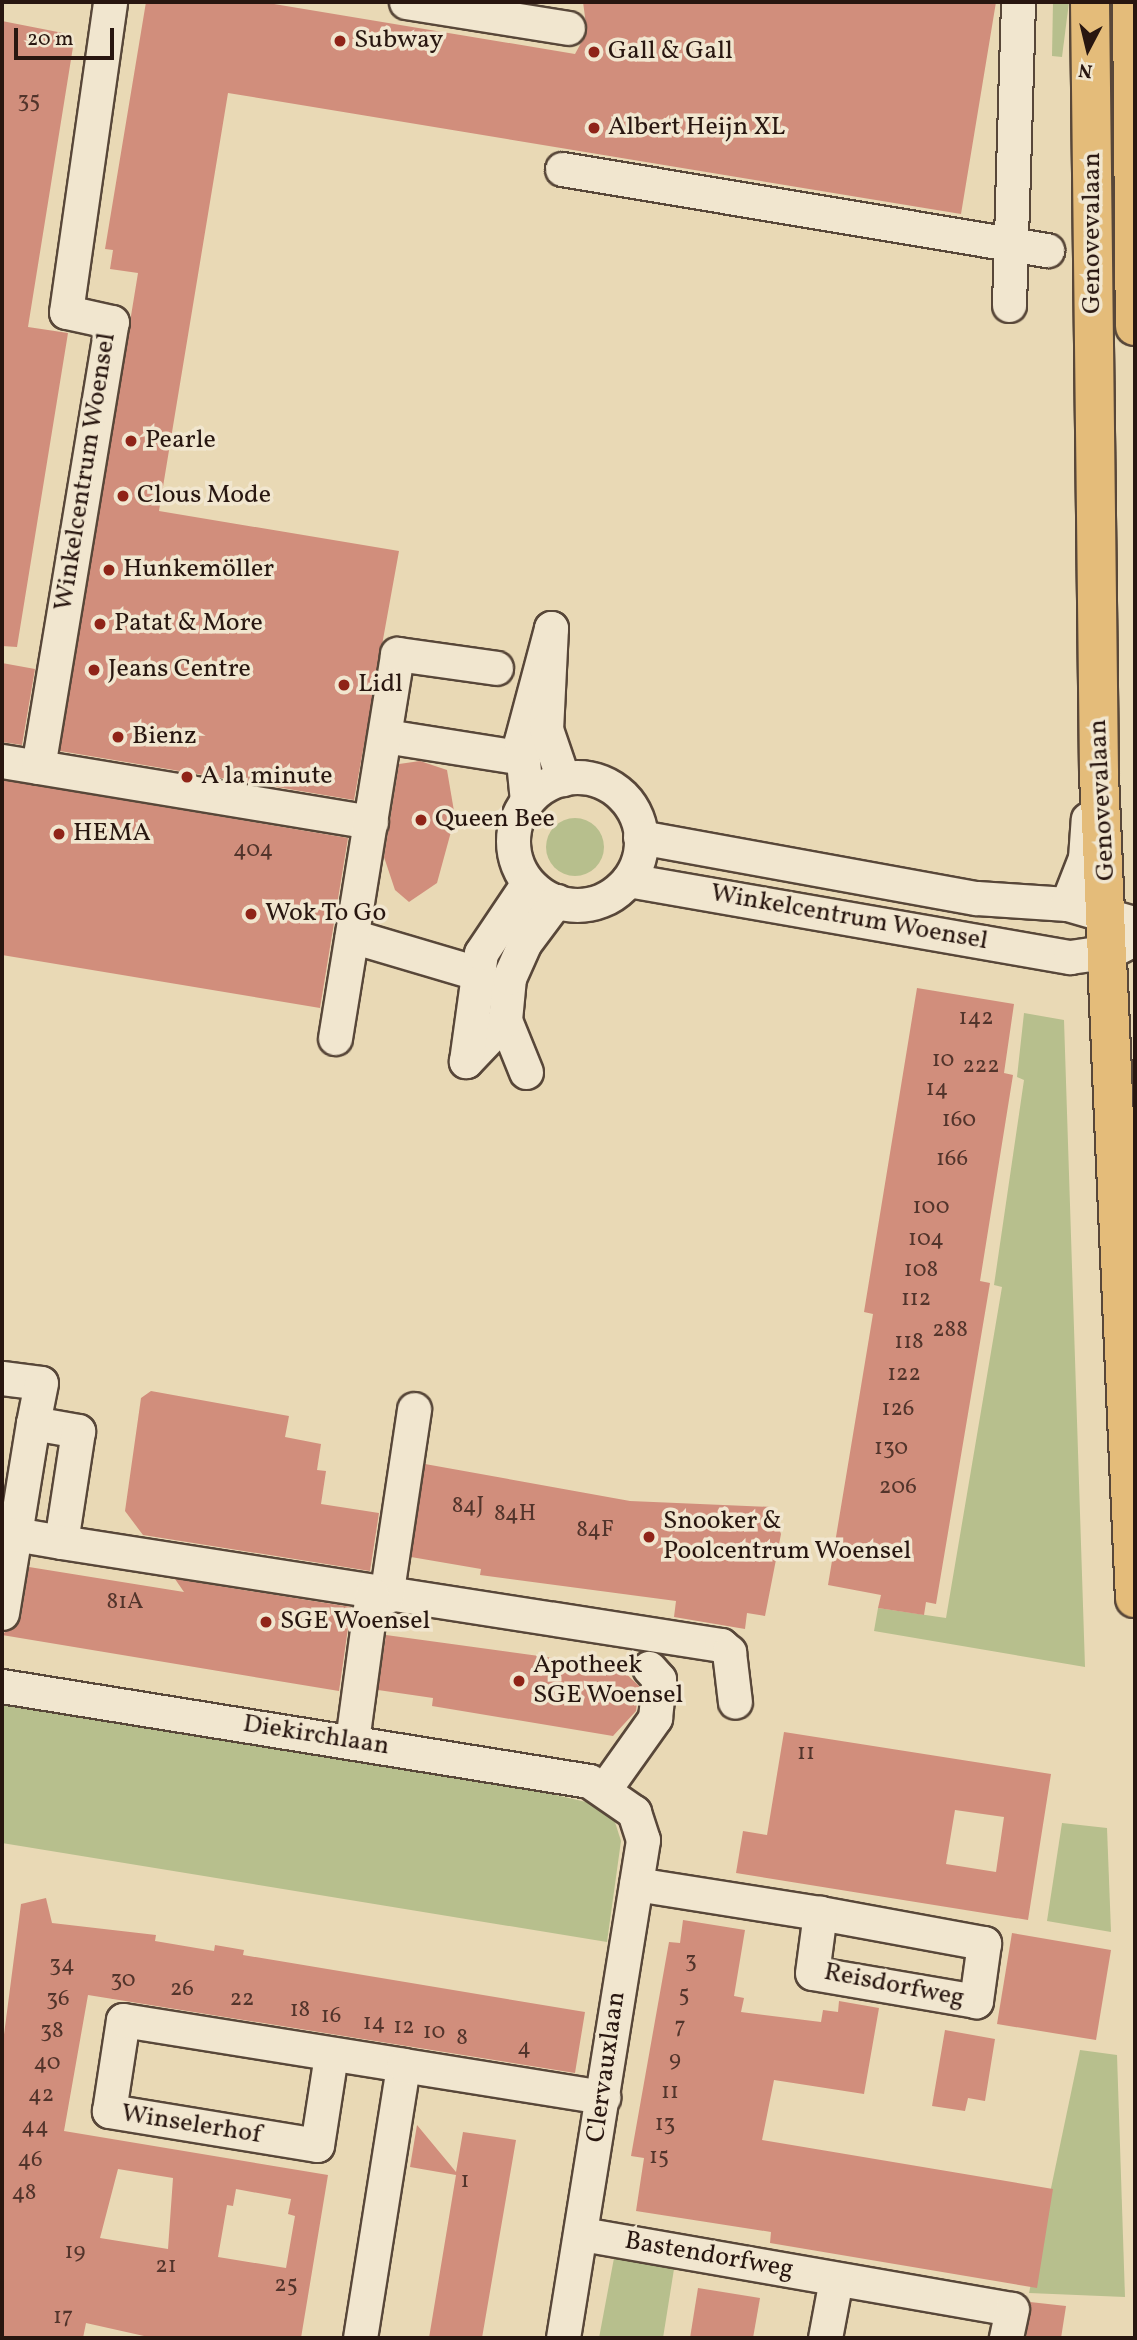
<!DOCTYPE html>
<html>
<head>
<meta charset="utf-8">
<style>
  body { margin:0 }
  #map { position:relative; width:1137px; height:2340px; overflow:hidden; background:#e9d9b5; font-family:Vollkorn,serif }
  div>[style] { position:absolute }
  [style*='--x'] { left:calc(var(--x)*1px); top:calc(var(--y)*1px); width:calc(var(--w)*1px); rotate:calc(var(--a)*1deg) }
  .green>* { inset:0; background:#b7bf8d }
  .round { border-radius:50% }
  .building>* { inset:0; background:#d18e7c }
  .roads { filter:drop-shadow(2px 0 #584739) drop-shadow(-2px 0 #584739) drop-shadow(0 2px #584739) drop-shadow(0 -2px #584739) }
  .minor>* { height:33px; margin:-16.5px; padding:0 16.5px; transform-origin:16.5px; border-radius:16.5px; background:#f1e6cf }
  .minor>.ring { margin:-16.5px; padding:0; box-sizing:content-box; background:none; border:33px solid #f1e6cf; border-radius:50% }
  .major>* { height:38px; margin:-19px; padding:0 19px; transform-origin:19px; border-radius:19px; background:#e4bc7a }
  .dots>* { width:19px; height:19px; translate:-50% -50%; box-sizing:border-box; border:4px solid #f1e6cf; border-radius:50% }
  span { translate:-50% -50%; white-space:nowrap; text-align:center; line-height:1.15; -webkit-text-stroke:7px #f1e6cf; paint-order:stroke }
  .number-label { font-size:23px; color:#52342b }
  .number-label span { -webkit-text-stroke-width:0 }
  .poi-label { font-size:26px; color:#281610 }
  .left { translate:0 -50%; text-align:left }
  .street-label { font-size:26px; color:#281610 }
  .frame { position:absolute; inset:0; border:4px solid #281610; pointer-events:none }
  .north { position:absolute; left:1053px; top:14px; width:70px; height:70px; -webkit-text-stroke:5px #f1e6cf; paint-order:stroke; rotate:187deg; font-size:19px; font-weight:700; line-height:28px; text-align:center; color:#281610 }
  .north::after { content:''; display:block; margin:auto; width:24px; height:32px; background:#281610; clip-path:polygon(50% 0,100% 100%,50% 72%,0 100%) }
  .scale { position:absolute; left:14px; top:28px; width:100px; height:32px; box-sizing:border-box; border:4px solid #281610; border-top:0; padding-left:9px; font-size:21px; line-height:24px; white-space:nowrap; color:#281610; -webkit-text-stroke:5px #f1e6cf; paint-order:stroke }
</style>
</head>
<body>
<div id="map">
  <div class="green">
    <i style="clip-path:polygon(1053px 2px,1069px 2px,1062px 57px,1052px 56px)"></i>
    <i style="clip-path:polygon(1104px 2px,1117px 2px,1119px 260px,1106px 258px)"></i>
    <i class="round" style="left:546px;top:818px;width:58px;height:58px"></i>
    <i style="clip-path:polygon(1024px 1013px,1064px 1020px,1085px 1667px,874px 1631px,878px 1608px,946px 1618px,1002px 1287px,994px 1285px,1024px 1080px,1017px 1077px)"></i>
    <i style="clip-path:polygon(2px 1705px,513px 1785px,599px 1805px,614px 1819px,621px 1841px,607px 1942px,2px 1843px)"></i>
    <i style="clip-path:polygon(1062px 1823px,1107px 1828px,1111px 1932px,1047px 1921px)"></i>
    <i style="clip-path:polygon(1080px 2050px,1117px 2055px,1125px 2297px,1029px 2293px)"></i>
    <i style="clip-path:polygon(614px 2258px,674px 2269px,663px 2338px,599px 2338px)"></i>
  </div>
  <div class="building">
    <i style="clip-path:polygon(146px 2px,262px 2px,575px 54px,587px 32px,583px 2px,996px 2px,961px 214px,228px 93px,159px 511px,399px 551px,354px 800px,60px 751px,138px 273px,110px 269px,113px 250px,105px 249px)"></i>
    <i style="clip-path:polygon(2px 21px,63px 33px,73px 47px,28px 327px,68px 333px,17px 647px,2px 646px)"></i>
    <i style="clip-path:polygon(2px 663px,35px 669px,22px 745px,2px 742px)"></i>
    <i style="clip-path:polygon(420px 761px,447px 770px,455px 817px,437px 883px,409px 902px,395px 890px,384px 857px,399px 764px)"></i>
    <i style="clip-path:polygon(2px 780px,348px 838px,320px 1008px,2px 955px)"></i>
    <i style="clip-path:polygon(917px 988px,1014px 1004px,1004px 1073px,1013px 1075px,980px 1281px,990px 1283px,936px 1604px,926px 1602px,924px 1615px,878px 1608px,881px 1595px,828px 1585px,873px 1314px,864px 1312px)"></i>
    <i style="clip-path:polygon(151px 1391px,289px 1416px,285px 1437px,321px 1444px,317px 1470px,326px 1471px,321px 1504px,379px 1513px,370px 1571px,143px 1535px,125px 1511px,141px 1398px)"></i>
    <i style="clip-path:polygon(425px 1464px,630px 1501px,772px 1507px,781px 1534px,765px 1616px,747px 1613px,745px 1629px,674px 1617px,676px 1601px,480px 1575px,481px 1569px,411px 1557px)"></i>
    <i style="clip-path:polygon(29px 1567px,184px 1592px,175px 1579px,351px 1607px,339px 1691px,2px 1635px,21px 1617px)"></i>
    <i style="clip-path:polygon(386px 1635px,619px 1667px,639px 1686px,636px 1711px,613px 1736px,432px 1706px,433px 1698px,378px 1690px)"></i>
    <i style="clip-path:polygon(evenodd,784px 1732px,1051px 1774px,1028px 1920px,736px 1873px,743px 1831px,767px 1835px,784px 1732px,955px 1810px,1004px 1817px,996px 1872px,946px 1864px,955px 1810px)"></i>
    <i style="clip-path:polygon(evenodd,46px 1898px,52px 1923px,156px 1935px,155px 1941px,214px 1951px,215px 1945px,244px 1950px,243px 1955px,585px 2012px,575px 2073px,88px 1995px,64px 2131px,328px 2175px,301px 2338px,153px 2338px,86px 2323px,83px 2338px,2px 2338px,2px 2050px,21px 1904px,46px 1898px,118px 2169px,173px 2178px,168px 2249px,100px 2238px,118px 2169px,46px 1898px,236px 2189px,291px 2199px,288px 2214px,295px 2216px,286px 2268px,218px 2257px,227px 2205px,233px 2206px,236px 2189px)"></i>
    <i style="clip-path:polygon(683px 1920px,745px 1930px,734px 1996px,744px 1998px,741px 2012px,821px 2022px,823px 2010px,838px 2012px,839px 2001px,879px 2008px,864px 2094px,774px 2080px,762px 2140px,1053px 2189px,1037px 2288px,770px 2243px,771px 2232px,636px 2211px,644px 2158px,631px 2156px,669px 1942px,680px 1943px)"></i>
    <i style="clip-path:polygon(1012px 1933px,1111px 1950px,1096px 2040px,997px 2024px)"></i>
    <i style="clip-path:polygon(945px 2030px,995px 2039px,985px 2101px,968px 2098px,965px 2111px,932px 2106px)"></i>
    <i style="clip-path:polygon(417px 2125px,456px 2172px,463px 2132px,516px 2140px,482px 2338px,429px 2338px,456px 2175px,410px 2167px)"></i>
    <i style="clip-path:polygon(698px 2288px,760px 2298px,753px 2338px,690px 2338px)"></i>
    <i style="clip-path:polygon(1030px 2302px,1066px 2306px,1061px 2338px,1026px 2338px)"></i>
  </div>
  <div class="roads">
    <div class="minor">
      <i style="--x:406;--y:2;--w:164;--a:9.1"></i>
      <i style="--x:562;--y:169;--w:492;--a:9.5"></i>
      <i style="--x:1009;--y:305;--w:303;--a:-88.3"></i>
      <i style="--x:385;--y:736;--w:128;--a:9"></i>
      <i style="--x:2;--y:761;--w:374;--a:9.4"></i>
      <i style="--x:38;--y:767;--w:451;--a:-80.6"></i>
      <i style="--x:112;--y:322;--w:47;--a:-167.7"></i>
      <i style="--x:66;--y:312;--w:313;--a:-81.9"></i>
      <i class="ring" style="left:513px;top:777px;width:95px;height:95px"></i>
      <i style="--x:527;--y:801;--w:60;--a:-95.7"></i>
      <i style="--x:521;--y:741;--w:117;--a:-75.1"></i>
      <i style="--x:551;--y:628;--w:101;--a:92.8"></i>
      <i style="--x:546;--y:729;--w:53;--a:71.2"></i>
      <i style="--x:640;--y:837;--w:342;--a:10.3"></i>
      <i style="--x:977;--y:898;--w:90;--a:3.8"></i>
      <i style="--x:1067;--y:904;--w:66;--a:15.9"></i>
      <i style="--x:628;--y:880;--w:449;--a:9.9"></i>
      <i style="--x:1070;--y:957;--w:41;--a:-8.3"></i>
      <i style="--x:1111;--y:951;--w:27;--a:-28"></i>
      <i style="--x:1067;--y:904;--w:49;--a:-68.6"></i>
      <i style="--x:1085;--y:858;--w:39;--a:-86"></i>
      <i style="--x:352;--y:936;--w:123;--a:16.5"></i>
      <i style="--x:505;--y:1020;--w:57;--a:133.6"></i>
      <i style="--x:466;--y:1061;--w:109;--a:-82.1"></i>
      <i style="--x:481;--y:953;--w:84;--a:-56.1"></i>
      <i style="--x:335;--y:1038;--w:389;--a:-80.8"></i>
      <i style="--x:397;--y:654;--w:100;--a:8"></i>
      <i style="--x:526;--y:1072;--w:56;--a:-112"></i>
      <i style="--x:505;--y:1020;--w:42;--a:-84.6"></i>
      <i style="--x:509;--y:978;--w:37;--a:-66"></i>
      <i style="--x:524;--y:944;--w:54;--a:-53.3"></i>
      <i style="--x:2;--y:1378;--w:39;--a:7"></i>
      <i style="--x:41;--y:1383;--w:41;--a:101.3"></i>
      <i style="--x:33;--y:1423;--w:46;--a:10.1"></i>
      <i style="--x:78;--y:1431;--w:112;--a:98.7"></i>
      <i style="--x:61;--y:1542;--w:668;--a:8.87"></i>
      <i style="--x:721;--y:1645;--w:11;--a:41"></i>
      <i style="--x:729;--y:1652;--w:50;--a:83.2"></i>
      <i style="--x:15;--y:1534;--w:112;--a:-80.8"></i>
      <i style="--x:386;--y:1597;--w:190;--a:-81.5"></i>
      <i style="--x:2;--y:1613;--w:80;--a:-80.7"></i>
      <i style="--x:15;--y:1534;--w:47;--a:9.9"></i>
      <i style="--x:2;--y:1686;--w:595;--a:9.19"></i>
      <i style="--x:589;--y:1781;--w:55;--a:34.6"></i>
      <i style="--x:634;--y:1812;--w:29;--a:72"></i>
      <i style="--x:643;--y:1840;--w:504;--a:99.13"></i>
      <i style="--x:352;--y:1741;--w:148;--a:-82.3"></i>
      <i style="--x:606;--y:1787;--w:85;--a:-54.6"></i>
      <i style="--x:655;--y:1718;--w:39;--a:-84"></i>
      <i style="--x:659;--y:1679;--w:15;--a:-132"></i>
      <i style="--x:636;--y:1884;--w:186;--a:9"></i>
      <i style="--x:820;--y:1913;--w:167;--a:10.4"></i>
      <i style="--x:984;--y:1943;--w:59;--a:97.9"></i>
      <i style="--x:976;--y:2001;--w:166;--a:-170.3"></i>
      <i style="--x:812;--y:1973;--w:61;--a:-82.4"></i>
      <i style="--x:331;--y:2055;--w:91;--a:98.8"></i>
      <i style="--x:317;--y:2145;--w:211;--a:-170.7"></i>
      <i style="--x:109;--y:2111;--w:92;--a:-81.3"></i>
      <i style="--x:123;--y:2020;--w:284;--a:9.1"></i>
      <i style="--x:582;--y:2234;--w:436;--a:9.9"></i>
      <i style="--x:1012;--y:2309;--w:30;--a:102"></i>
      <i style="--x:360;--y:2338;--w:276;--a:-81"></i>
      <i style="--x:403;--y:2065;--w:203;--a:9.1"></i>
      <i style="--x:825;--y:2338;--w:60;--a:-79.4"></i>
    </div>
    <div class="major">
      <i style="--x:1090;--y:2;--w:773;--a:89.33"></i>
      <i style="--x:1099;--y:775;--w:824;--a:87.5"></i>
      <i style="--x:1132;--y:2;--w:324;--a:89.5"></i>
    </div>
  </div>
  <div class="dots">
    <i style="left:340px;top:41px;background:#8f2418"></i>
    <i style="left:594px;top:52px;background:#8f2418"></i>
    <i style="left:594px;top:128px;background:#8f2418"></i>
    <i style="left:131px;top:441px;background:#8f2418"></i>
    <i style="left:123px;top:496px;background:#8f2418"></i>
    <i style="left:109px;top:570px;background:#8f2418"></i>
    <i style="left:100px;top:624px;background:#8f2418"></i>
    <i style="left:94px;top:670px;background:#8f2418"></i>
    <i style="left:344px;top:685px;background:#8f2418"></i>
    <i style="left:118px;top:737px;background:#8f2418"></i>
    <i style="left:187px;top:777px;background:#8f2418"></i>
    <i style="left:421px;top:820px;background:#8f2418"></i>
    <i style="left:59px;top:834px;background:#8f2418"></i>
    <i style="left:251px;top:914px;background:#8f2418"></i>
    <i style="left:649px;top:1537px;background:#8f2418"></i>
    <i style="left:266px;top:1622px;background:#8f2418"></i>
    <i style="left:519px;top:1681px;background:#8f2418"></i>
  </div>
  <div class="number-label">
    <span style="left:29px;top:101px">35</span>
    <span style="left:253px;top:850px">404</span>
    <span style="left:976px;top:1018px">142</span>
    <span style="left:943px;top:1060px">10</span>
    <span style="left:981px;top:1066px">222</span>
    <span style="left:937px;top:1089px">14</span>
    <span style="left:959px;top:1120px">160</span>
    <span style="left:952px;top:1159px">166</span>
    <span style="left:931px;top:1207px">100</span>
    <span style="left:926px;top:1239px">104</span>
    <span style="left:921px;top:1270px">108</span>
    <span style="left:916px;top:1299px">112</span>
    <span style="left:950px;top:1330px">288</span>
    <span style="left:909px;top:1342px">118</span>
    <span style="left:904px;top:1374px">122</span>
    <span style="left:898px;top:1409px">126</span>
    <span style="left:891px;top:1448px">130</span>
    <span style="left:898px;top:1487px">206</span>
    <span style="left:468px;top:1506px">84J</span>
    <span style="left:515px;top:1514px">84H</span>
    <span style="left:595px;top:1530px">84F</span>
    <span style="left:125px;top:1602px">81A</span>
    <span style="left:806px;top:1753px">11</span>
    <span style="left:691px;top:1961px">3</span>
    <span style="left:62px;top:1965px">34</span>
    <span style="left:123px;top:1980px">30</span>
    <span style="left:182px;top:1989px">26</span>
    <span style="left:684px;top:1995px">5</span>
    <span style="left:58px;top:1999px">36</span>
    <span style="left:242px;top:1999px">22</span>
    <span style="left:300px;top:2010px">18</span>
    <span style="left:331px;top:2016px">16</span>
    <span style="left:374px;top:2023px">14</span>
    <span style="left:404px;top:2027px">12</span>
    <span style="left:680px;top:2027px">7</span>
    <span style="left:52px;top:2031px">38</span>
    <span style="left:434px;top:2032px">10</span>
    <span style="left:462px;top:2038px">8</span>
    <span style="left:524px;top:2048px">4</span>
    <span style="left:675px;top:2060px">9</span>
    <span style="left:47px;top:2063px">40</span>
    <span style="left:670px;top:2092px">11</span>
    <span style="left:41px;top:2095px">42</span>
    <span style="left:665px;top:2124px">13</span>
    <span style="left:35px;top:2127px">44</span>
    <span style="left:659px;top:2157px">15</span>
    <span style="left:30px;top:2160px">46</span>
    <span style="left:465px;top:2181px">1</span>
    <span style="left:24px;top:2193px">48</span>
    <span style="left:75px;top:2252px">19</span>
    <span style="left:166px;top:2266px">21</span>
    <span style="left:286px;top:2285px">25</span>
    <span style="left:63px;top:2317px">17</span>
  </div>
  <div class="poi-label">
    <span class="left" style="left:354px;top:41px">Subway</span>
    <span class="left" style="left:608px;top:52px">Gall &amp; Gall</span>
    <span class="left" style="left:608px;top:128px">Albert Heijn XL</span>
    <span class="left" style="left:145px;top:441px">Pearle</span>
    <span class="left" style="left:137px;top:496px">Clous Mode</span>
    <span class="left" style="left:123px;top:570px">Hunkemöller</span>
    <span class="left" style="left:114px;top:624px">Patat &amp; More</span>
    <span class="left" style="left:108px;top:670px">Jeans Centre</span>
    <span class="left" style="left:358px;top:685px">Lidl</span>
    <span class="left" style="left:132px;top:737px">Bienz</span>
    <span class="left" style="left:201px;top:777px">A la minute</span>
    <span class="left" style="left:435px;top:820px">Queen Bee</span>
    <span class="left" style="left:73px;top:834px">HEMA</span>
    <span class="left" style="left:265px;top:914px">Wok To Go</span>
    <span class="left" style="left:663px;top:1537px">Snooker &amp;<br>Poolcentrum Woensel</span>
    <span class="left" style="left:280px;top:1622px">SGE Woensel</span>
    <span class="left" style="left:533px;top:1681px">Apotheek<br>SGE Woensel</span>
  </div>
  <div class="street-label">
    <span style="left:1093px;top:233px;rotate:-90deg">Genovevalaan</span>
    <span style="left:86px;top:472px;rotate:-81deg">Winkelcentrum Woensel</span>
    <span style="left:1103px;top:800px;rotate:-93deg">Genovevalaan</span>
    <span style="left:849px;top:918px;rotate:10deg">Winkelcentrum Woensel</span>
    <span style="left:316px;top:1736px;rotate:9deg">Diekirchlaan</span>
    <span style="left:894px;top:1986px;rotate:11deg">Reisdorfweg</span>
    <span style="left:607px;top:2067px;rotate:-82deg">Clervauxlaan</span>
    <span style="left:191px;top:2125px;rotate:9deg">Winselerhof</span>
    <span style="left:709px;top:2256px;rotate:10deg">Bastendorfweg</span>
  </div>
  <div class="frame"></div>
  <div class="north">N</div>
  <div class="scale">20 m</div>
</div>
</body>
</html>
